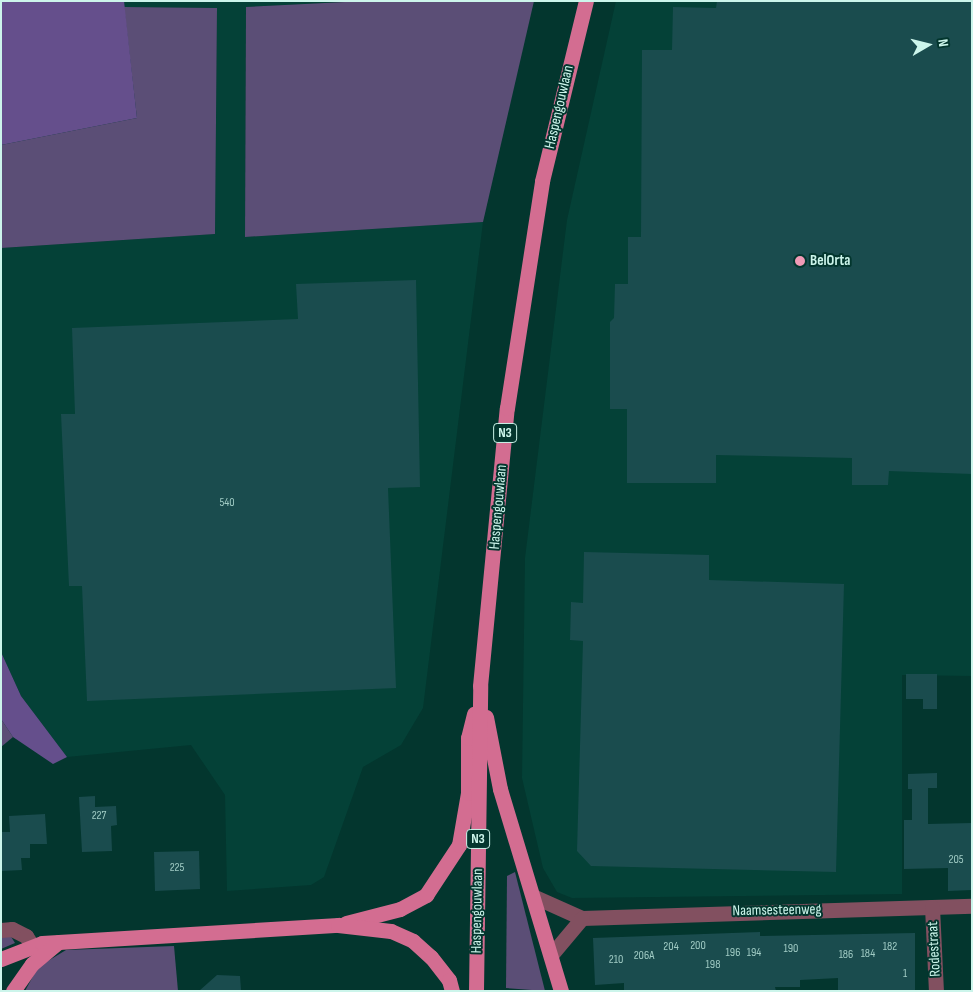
<!DOCTYPE html>
<html>
<head>
<meta charset="utf-8">
<style>
  body { margin:0 }
  #map { position:relative; width:973px; height:992px; overflow:hidden; background:#03362e; font-family:"Sofia Sans Condensed",sans-serif }
  div>[style] { position:absolute }
  [style*='--x'] { left:calc(var(--x)*1px); top:calc(var(--y)*1px); width:calc(var(--w)*1px); rotate:calc(var(--a)*1deg) }
  .built>* { inset:0; background:#044137 }
  .green>* { inset:0; background:#5b4e76 }
  .forest>* { inset:0; background:#654f8c }
  .building>* { inset:0; background:#1a4c4e }
  .street>* { height:15px; margin:-7.5px; padding:0 7.5px; transform-origin:7.5px; border-radius:7.5px; background:#825060 }
  .primary>* { height:15px; margin:-7.5px; padding:0 7.5px; transform-origin:7.5px; border-radius:7.5px; background:#d36d91 }
  .dots>* { width:14px; height:14px; translate:-50% -50%; box-sizing:border-box; border:2px solid #03362e; border-radius:50% }
  span { translate:-50% -50%; white-space:nowrap; text-align:center; line-height:1.15; -webkit-text-stroke:4px #03362e; paint-order:stroke }
  .number-label { font-size:12px; color:#a0cbc4 }
  .number-label span { -webkit-text-stroke-width:0 }
  .shield-label span { padding:1px 4px; background:#03362e; border:1px solid; border-radius:4px; -webkit-text-stroke-width:0 }
  .shield-label { font-size:14px; color:#ccf5eb; font-weight:700 }
  .street-label { font-size:15px; color:#ccf5eb }
  .poi-label { font-size:15px; color:#ccf5eb; font-weight:700 }
  .left { translate:0 -50%; text-align:left }
  .frame { position:absolute; inset:0; border:2px solid #ccf5eb; pointer-events:none }
  .north { position:absolute; left:903px; top:20px; width:50px; height:50px; -webkit-text-stroke:4px #03362e; paint-order:stroke; rotate:82deg; font-size:14px; font-weight:700; line-height:20px; text-align:center; color:#ccf5eb }
  .north::after { content:''; display:block; margin:auto; width:18px; height:22px; background:#ccf5eb; clip-path:polygon(50% 0,100% 100%,50% 72%,0 100%) }
</style>
</head>
<body>
<div id="map">
  <div class="built">
    <i style="clip-path:polygon(124px 1px,365px 1px,246px 7px,245px 237px,483px 222px,423px 708px,401px 745px,363px 767px,324px 877px,311px 885px,227px 891px,225px 795px,191px 745px,67px 757px,21px 696px,1px 652px,1px 248px,215px 234px,217px 8px,124px 7px)"></i>
    <i style="clip-path:polygon(616px 1px,972px 1px,972px 676px,902px 675px,902px 894px,572px 898px,557px 892px,543px 868px,522px 778px,525px 558px,567px 220px)"></i>
  </div>
  <div class="green">
    <i style="clip-path:polygon(365px 1px,534px 1px,483px 222px,245px 237px,246px 7px)"></i>
    <i style="clip-path:polygon(124px 7px,217px 8px,215px 234px,1px 248px,1px 145px,137px 118px)"></i>
    <i style="clip-path:polygon(1px 719px,13px 737px,1px 747px)"></i>
    <i style="clip-path:polygon(515px 872px,545px 991px,506px 988px,507px 876px)"></i>
    <i style="clip-path:polygon(10px 935px,15px 943px,1px 949px,1px 937px)"></i>
    <i style="clip-path:polygon(174px 946px,178px 991px,25px 991px,38px 967px,66px 950px)"></i>
  </div>
  <div class="forest">
    <i style="clip-path:polygon(1px 1px,124px 1px,137px 118px,1px 145px)"></i>
    <i style="clip-path:polygon(1px 652px,21px 696px,67px 757px,53px 764px,13px 737px,1px 719px)"></i>
  </div>
  <div class="building">
    <i style="clip-path:polygon(717px 1px,972px 1px,972px 474px,889px 471px,888px 485px,852px 485px,852px 458px,716px 455px,716px 483px,627px 483px,627px 409px,610px 409px,610px 322px,614px 318px,615px 284px,628px 284px,628px 237px,641px 237px,642px 50px,672px 50px,673px 7px,716px 8px)"></i>
    <i style="clip-path:polygon(416px 280px,420px 487px,388px 488px,396px 688px,87px 701px,82px 586px,69px 586px,61px 414px,75px 414px,72px 328px,298px 319px,296px 284px)"></i>
    <i style="clip-path:polygon(584px 552px,709px 555px,709px 580px,844px 584px,836px 872px,591px 866px,577px 851px,583px 641px,570px 640px,571px 602px,583px 603px)"></i>
    <i style="clip-path:polygon(906px 674px,937px 674px,937px 709px,923px 709px,923px 699px,906px 699px)"></i>
    <i style="clip-path:polygon(937px 773px,937px 788px,928px 788px,928px 824px,972px 823px,972px 890px,948px 891px,948px 868px,904px 869px,904px 820px,912px 820px,912px 789px,908px 789px,908px 774px)"></i>
    <i style="clip-path:polygon(95px 796px,95px 807px,116px 806px,117px 825px,111px 826px,112px 851px,82px 852px,79px 797px)"></i>
    <i style="clip-path:polygon(45px 814px,47px 844px,30px 844px,30px 858px,21px 858px,22px 870px,1px 871px,1px 832px,10px 832px,9px 816px)"></i>
    <i style="clip-path:polygon(199px 851px,200px 889px,155px 891px,154px 852px)"></i>
    <i style="clip-path:polygon(760px 932px,760px 936px,915px 933px,915px 991px,838px 991px,838px 978px,800px 980px,800px 987px,775px 987px,776px 991px,624px 991px,624px 983px,595px 985px,593px 938px)"></i>
    <i style="clip-path:polygon(217px 975px,240px 976px,241px 991px,199px 991px)"></i>
  </div>
  <div class="street">
    <i style="--x:535;--y:897;--w:51;--a:24.1"></i>
    <i style="--x:582;--y:918;--w:390;--a:-1.8"></i>
    <i style="--x:932;--y:907;--w:84;--a:87.3"></i>
    <i style="--x:1;--y:930;--w:11;--a:-5"></i>
    <i style="--x:12;--y:929;--w:16;--a:27"></i>
    <i style="--x:26;--y:936;--w:24;--a:57"></i>
    <i style="--x:551;--y:955;--w:48;--a:-50"></i>
  </div>
  <div class="primary">
    <i style="--x:486;--y:717;--w:73;--a:79"></i>
    <i style="--x:500;--y:789;--w:211;--a:73.2"></i>
    <i style="--x:346;--y:923;--w:56;--a:-14.5"></i>
    <i style="--x:400;--y:909;--w:30;--a:-28"></i>
    <i style="--x:426;--y:895;--w:60;--a:-56.6"></i>
    <i style="--x:459;--y:845;--w:53;--a:-80.2"></i>
    <i style="--x:468;--y:793;--w:55;--a:-90"></i>
    <i style="--x:468;--y:738;--w:25;--a:-76"></i>
    <i style="--x:1;--y:959;--w:44;--a:-21.3"></i>
    <i style="--x:42;--y:943;--w:297;--a:-3.5"></i>
    <i style="--x:338;--y:925;--w:53;--a:6.5"></i>
    <i style="--x:391;--y:931;--w:24;--a:24"></i>
    <i style="--x:413;--y:941;--w:24;--a:42"></i>
    <i style="--x:431;--y:957;--w:29;--a:52"></i>
    <i style="--x:449;--y:980;--w:11;--a:75"></i>
    <i style="--x:13;--y:991;--w:33;--a:-55"></i>
    <i style="--x:32;--y:964;--w:34;--a:-40"></i>
    <i style="--x:476;--y:991;--w:305;--a:-89.2"></i>
    <i style="--x:480;--y:686;--w:279;--a:-84.5"></i>
    <i style="--x:507;--y:408;--w:230;--a:-81.2"></i>
    <i style="--x:542;--y:181;--w:185;--a:-76.3"></i>
  </div>
  <div class="dots">
    <i style="left:800px;top:261px;background:#f09ab6"></i>
  </div>
  <div class="number-label">
    <span style="left:227px;top:503px">540</span>
    <span style="left:99px;top:816px">227</span>
    <span style="left:956px;top:860px">205</span>
    <span style="left:177px;top:868px">225</span>
    <span style="left:698px;top:946px">200</span>
    <span style="left:671px;top:947px">204</span>
    <span style="left:890px;top:947px">182</span>
    <span style="left:791px;top:949px">190</span>
    <span style="left:733px;top:953px">196</span>
    <span style="left:754px;top:953px">194</span>
    <span style="left:868px;top:954px">184</span>
    <span style="left:846px;top:955px">186</span>
    <span style="left:644px;top:956px">206A</span>
    <span style="left:616px;top:960px">210</span>
    <span style="left:713px;top:965px">198</span>
    <span style="left:905px;top:974px">1</span>
  </div>
  <div class="shield-label">
    <span style="left:505px;top:433px">N3</span>
    <span style="left:478px;top:839px">N3</span>
  </div>
  <div class="street-label">
    <span style="left:559px;top:107px;rotate:-77deg">Haspengouwlaan</span>
    <span style="left:498px;top:507px;rotate:-85deg">Haspengouwlaan</span>
    <span style="left:777px;top:910px;rotate:-1deg">Naamsesteenweg</span>
    <span style="left:477px;top:911px;rotate:-89deg">Haspengouwlaan</span>
    <span style="left:934px;top:949px;rotate:-93deg">Rodestraat</span>
  </div>
  <div class="poi-label">
    <span class="left" style="left:810px;top:261px">BelOrta</span>
  </div>
  <div class="frame"></div>
  <div class="north">N</div>
</div>
</body>
</html>
